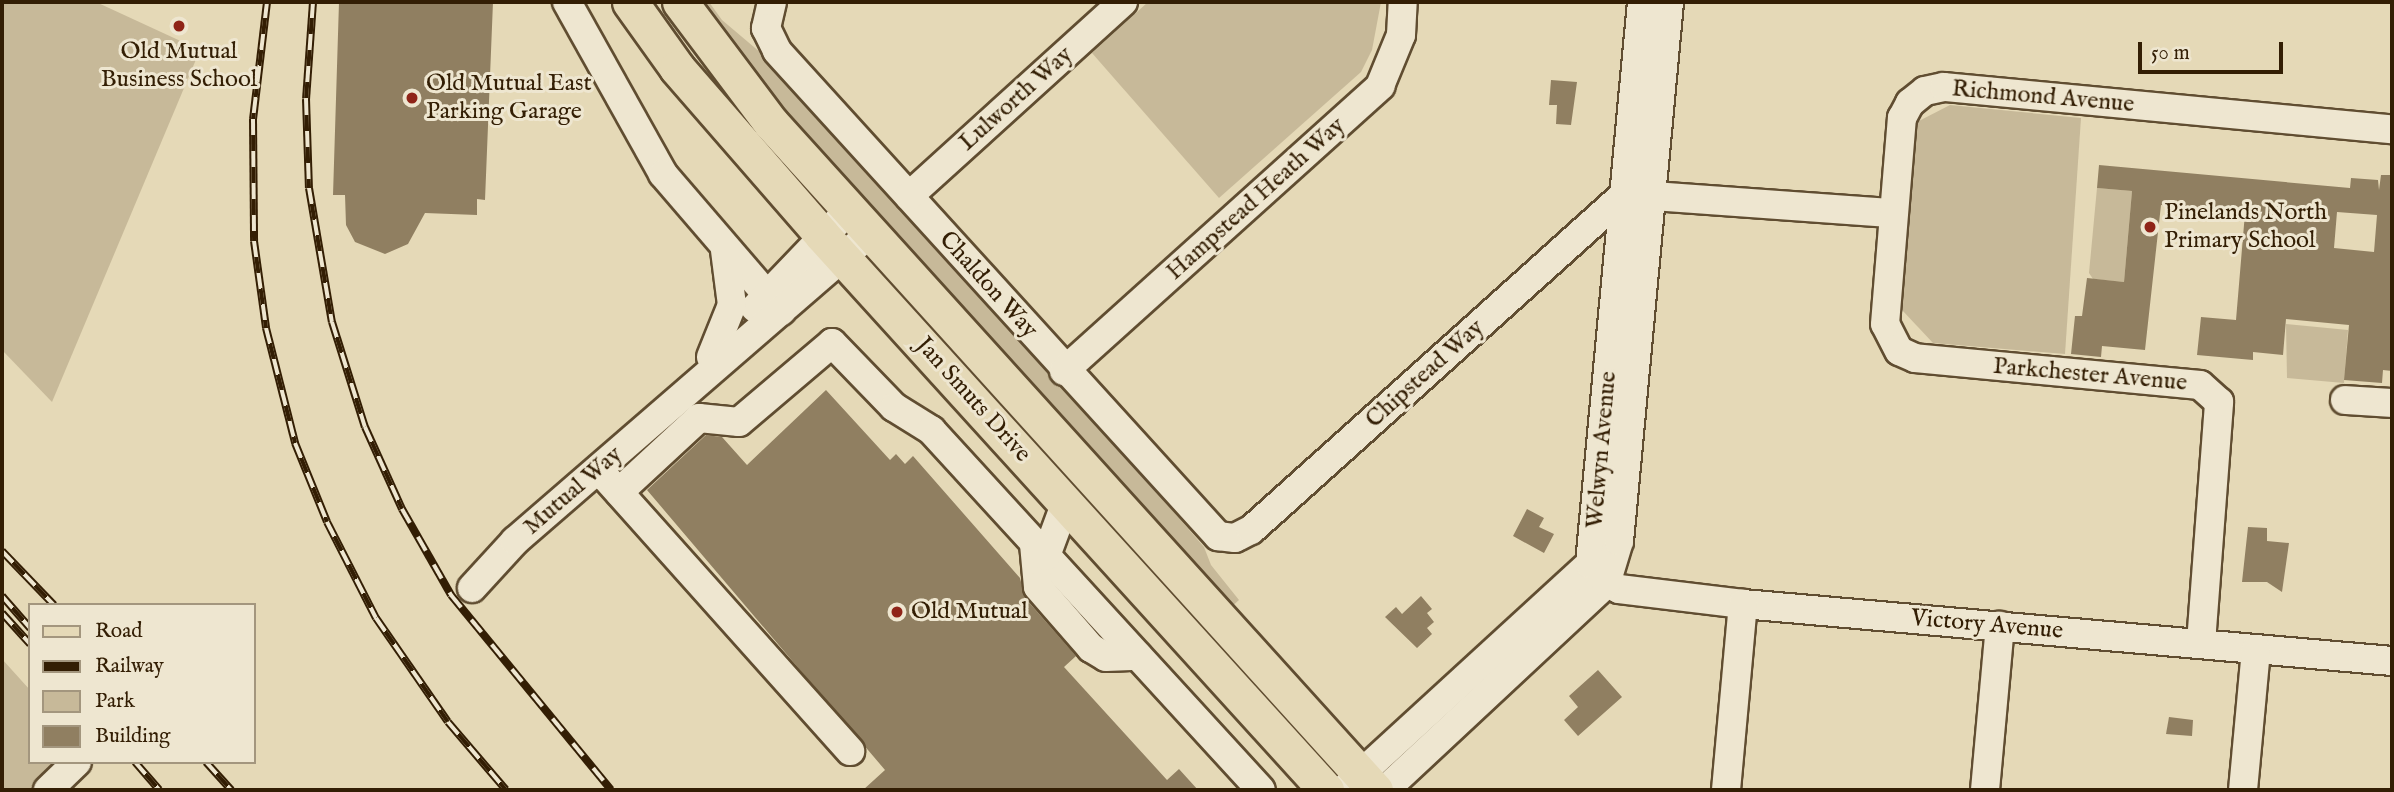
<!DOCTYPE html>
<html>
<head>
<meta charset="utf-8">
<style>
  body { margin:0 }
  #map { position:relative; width:2394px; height:792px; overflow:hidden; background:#e5d9b7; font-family:"IM FELL English",serif }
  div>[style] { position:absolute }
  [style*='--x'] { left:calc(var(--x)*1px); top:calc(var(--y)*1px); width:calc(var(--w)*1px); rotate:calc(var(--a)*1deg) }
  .green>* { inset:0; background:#c7b999 }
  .building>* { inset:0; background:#907f61 }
  .roads { filter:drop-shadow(2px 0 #604d31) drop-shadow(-2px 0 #604d31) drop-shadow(0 2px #604d31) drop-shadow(0 -2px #604d31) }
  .minor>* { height:28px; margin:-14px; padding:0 14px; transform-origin:14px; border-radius:14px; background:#eee6d0 }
  .major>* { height:35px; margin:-17.5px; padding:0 17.5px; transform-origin:17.5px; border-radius:17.5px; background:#e5d9b7 }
  .rail>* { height:8px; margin-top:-4px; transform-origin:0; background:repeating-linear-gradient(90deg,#eee6d0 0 16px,#331e04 0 32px); box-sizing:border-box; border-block:2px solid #331e04 }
  .dots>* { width:19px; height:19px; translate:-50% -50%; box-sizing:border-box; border:4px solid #eee6d0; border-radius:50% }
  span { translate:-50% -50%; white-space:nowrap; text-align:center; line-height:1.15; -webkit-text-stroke:6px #eee6d0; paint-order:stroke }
  .poi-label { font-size:24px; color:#331e04 }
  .left { translate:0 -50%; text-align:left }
  .street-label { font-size:24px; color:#331e04 }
  .frame { position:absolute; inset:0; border:4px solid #331e04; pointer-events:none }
  .legend { position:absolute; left:28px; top:603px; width:228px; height:161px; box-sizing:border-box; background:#eee6d0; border:2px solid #a3967e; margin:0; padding:9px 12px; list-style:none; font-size:21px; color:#331e04 }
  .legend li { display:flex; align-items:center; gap:14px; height:35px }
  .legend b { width:35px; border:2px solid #a3967e }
  .scale { position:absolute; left:2138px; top:42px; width:145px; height:32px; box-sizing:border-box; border:4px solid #331e04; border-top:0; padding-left:9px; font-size:21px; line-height:24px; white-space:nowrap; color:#331e04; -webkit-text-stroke:5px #eee6d0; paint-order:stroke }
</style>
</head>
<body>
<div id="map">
  <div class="green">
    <i style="clip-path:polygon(2px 2px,96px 2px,200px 50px,52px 402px,2px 350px)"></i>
    <i style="clip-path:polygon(688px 2px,709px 2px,722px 20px,768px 59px,1053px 373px,1204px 547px,1211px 565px,1239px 600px,1228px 610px,861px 215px)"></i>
    <i style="clip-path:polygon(1148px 2px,1381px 2px,1372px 50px,1361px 72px,1219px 198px,1092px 53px)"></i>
    <i style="clip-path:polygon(1950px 105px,2081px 118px,2065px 354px,1933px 343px,1902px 310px,1917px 122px)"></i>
    <i style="clip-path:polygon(2097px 188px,2132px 191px,2124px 282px,2093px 279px,2089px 273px)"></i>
    <i style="clip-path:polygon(2286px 324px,2348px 330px,2344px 383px,2287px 378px)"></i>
    <i style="clip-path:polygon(2px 659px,30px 690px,30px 762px,94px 762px,63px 790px,2px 790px)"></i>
  </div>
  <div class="building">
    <i style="clip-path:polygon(339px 2px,493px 2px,485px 200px,477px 199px,477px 215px,425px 213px,408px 244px,385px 254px,355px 242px,346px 225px,345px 195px,333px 195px)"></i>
    <i style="clip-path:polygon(1551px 80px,1577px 82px,1571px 125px,1556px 124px,1557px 105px,1549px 105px)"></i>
    <i style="clip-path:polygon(evenodd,2099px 165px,2350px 188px,2351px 178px,2378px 180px,2379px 190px,2381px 175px,2392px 175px,2392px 371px,2383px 370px,2382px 383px,2344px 380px,2349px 325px,2286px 319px,2283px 355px,2253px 352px,2253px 360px,2197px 355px,2201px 317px,2236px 320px,2245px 213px,2161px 205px,2145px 350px,2102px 346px,2101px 357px,2071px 354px,2075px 316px,2082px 316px,2087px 278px,2124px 282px,2132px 191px,2097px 188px,2099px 165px,2337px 212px,2377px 215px,2374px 252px,2334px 248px,2337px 212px)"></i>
    <i style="clip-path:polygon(826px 390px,890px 460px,896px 454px,905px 464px,913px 456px,1020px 578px,1025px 598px,1076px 656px,1064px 667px,1167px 780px,1179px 769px,1198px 790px,863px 790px,885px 770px,647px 490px,706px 435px,722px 437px,747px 465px)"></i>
    <i style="clip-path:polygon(1527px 509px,1544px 518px,1539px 527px,1554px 534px,1544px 553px,1513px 536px)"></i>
    <i style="clip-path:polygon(2248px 527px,2267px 528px,2267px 541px,2289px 543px,2282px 592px,2267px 582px,2242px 582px)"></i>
    <i style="clip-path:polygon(1421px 596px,1432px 609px,1427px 613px,1434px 622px,1427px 628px,1432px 634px,1417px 648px,1385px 617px,1396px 607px,1402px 614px)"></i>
    <i style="clip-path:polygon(1598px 670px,1622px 697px,1578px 736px,1564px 720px,1578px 707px,1569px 696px)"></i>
    <i style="clip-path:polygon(2169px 717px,2193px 720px,2192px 736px,2166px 734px)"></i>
  </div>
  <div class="roads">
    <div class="minor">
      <i style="--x:567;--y:2;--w:197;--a:60.8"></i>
      <i style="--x:663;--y:174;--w:181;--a:49.3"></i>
      <i style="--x:772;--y:2;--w:27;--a:103"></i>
      <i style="--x:766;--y:28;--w:25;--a:64"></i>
      <i style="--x:777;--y:51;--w:656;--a:47.72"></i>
      <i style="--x:1218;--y:536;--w:17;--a:7"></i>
      <i style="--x:1235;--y:538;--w:18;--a:-27"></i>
      <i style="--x:1251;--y:530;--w:503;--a:-41.94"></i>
      <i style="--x:1625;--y:194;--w:269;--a:4.1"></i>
      <i style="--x:909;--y:196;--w:289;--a:-42.2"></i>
      <i style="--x:755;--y:308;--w:120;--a:-46.3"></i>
      <i style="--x:711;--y:357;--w:56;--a:-68"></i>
      <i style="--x:732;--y:305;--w:55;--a:-97.3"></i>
      <i style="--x:1064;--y:371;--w:426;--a:-42"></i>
      <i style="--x:1380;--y:86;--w:55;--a:-67.6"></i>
      <i style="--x:1401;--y:35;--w:33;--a:-87"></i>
      <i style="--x:2345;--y:400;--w:47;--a:3.7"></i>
      <i style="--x:607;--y:479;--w:365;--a:48.2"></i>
      <i style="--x:619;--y:492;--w:109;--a:-42.8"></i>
      <i style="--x:699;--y:418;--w:40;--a:5.7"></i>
      <i style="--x:739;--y:422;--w:122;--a:-40.3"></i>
      <i style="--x:832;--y:343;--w:89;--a:45.9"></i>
      <i style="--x:894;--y:407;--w:44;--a:31.9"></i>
      <i style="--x:931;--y:430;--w:488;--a:47.5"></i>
      <i style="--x:1034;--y:544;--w:43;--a:84.7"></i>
      <i style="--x:1038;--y:587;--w:81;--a:49"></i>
      <i style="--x:1091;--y:648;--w:17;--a:31"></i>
      <i style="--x:1106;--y:657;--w:32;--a:-2"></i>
      <i style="--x:1046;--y:556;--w:58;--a:-69.7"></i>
      <i style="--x:1591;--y:573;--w:32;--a:30"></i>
      <i style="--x:1619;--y:589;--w:125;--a:6.9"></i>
      <i style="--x:1743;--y:604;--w:651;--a:5.02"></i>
      <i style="--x:472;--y:588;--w:64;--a:-47.5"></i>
      <i style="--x:515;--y:541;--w:469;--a:-40.9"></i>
      <i style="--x:2201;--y:643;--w:242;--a:-85.7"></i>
      <i style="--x:2219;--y:402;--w:25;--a:-138"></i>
      <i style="--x:2200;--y:385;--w:286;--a:-174.6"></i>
      <i style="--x:1915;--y:358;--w:17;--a:-156"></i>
      <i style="--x:1899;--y:351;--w:30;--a:-117"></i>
      <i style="--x:1885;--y:324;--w:207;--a:-85.3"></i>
      <i style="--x:1902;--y:118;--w:17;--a:-62"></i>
      <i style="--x:1910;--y:103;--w:19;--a:-39"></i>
      <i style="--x:1925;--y:91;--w:19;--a:-12"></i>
      <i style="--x:1944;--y:87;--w:450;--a:5.4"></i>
      <i style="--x:48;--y:790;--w:40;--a:-44"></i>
      <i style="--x:1343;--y:790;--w:335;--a:-42.5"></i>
      <i style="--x:1590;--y:564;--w:564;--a:-84.71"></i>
      <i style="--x:1385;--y:790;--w:302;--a:-43"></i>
      <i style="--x:1606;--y:584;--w:45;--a:-73.2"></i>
      <i style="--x:1619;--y:541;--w:541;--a:-84.7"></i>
      <i style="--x:1726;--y:790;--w:187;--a:-84.8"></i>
      <i style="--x:1985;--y:790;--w:165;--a:-84.8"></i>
      <i style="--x:2243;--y:790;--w:141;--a:-84.7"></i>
    </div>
    <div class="major">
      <i style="--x:630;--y:2;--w:81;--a:54.5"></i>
      <i style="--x:677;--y:68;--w:221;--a:49"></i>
      <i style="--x:822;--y:235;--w:750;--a:47.76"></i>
      <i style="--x:680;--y:2;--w:151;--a:53.1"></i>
      <i style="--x:771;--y:123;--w:900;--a:47.84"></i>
    </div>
  </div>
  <div class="rail">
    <i style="--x:267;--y:2;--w:118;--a:96.8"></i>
    <i style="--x:253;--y:119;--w:122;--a:89.5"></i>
    <i style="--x:254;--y:241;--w:88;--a:82.1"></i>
    <i style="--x:266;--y:328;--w:119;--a:75.8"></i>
    <i style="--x:295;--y:443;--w:85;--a:67.9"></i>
    <i style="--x:327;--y:522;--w:108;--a:63"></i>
    <i style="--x:376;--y:618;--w:126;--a:55.3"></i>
    <i style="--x:448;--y:722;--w:89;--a:49.5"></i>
    <i style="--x:313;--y:2;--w:97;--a:94.1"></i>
    <i style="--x:306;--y:99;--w:89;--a:88.1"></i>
    <i style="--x:309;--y:188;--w:136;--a:80.3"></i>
    <i style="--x:332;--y:322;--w:110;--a:72.6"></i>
    <i style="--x:365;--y:427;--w:90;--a:65.7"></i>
    <i style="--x:402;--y:509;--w:99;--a:60.3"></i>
    <i style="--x:451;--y:595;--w:252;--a:50.6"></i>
    <i style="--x:2;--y:551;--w:75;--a:46.1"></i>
    <i style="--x:2;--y:596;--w:43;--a:48.8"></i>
    <i style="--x:2;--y:613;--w:42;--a:47.9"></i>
    <i style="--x:135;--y:762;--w:37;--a:49"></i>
    <i style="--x:206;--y:762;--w:38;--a:48"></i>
  </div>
  <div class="dots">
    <i style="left:179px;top:26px;background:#8f2418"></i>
    <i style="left:412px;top:98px;background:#8f2418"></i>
    <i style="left:2150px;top:227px;background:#8f2418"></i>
    <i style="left:897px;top:612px;background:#8f2418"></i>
  </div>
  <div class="poi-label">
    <span style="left:179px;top:66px">Old Mutual<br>Business School</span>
    <span class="left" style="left:426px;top:98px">Old Mutual East<br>Parking Garage</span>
    <span class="left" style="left:2164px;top:227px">Pinelands North<br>Primary School</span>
    <span class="left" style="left:911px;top:612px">Old Mutual</span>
  </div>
  <div class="street-label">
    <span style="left:2043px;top:97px;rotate:5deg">Richmond Avenue</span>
    <span style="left:1016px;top:99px;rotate:-42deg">Lulworth Way</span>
    <span style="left:1256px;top:199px;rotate:-42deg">Hampstead Heath Way</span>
    <span style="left:988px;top:285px;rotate:48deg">Chaldon Way</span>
    <span style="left:1425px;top:374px;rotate:-42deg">Chipstead Way</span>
    <span style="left:2090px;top:375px;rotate:5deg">Parkchester Avenue</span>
    <span style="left:973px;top:400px;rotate:48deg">Jan Smuts Drive</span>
    <span style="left:1602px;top:450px;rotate:-85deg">Welwyn Avenue</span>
    <span style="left:573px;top:491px;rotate:-41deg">Mutual Way</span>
    <span style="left:1987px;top:625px;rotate:5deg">Victory Avenue</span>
  </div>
  <div class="frame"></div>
  <ul class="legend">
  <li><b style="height:9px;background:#e5d9b7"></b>Road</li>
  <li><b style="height:9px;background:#331e04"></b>Railway</li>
  <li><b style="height:19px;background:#c7b999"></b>Park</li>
  <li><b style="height:19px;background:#907f61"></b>Building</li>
  </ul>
  <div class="scale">50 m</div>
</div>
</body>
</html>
